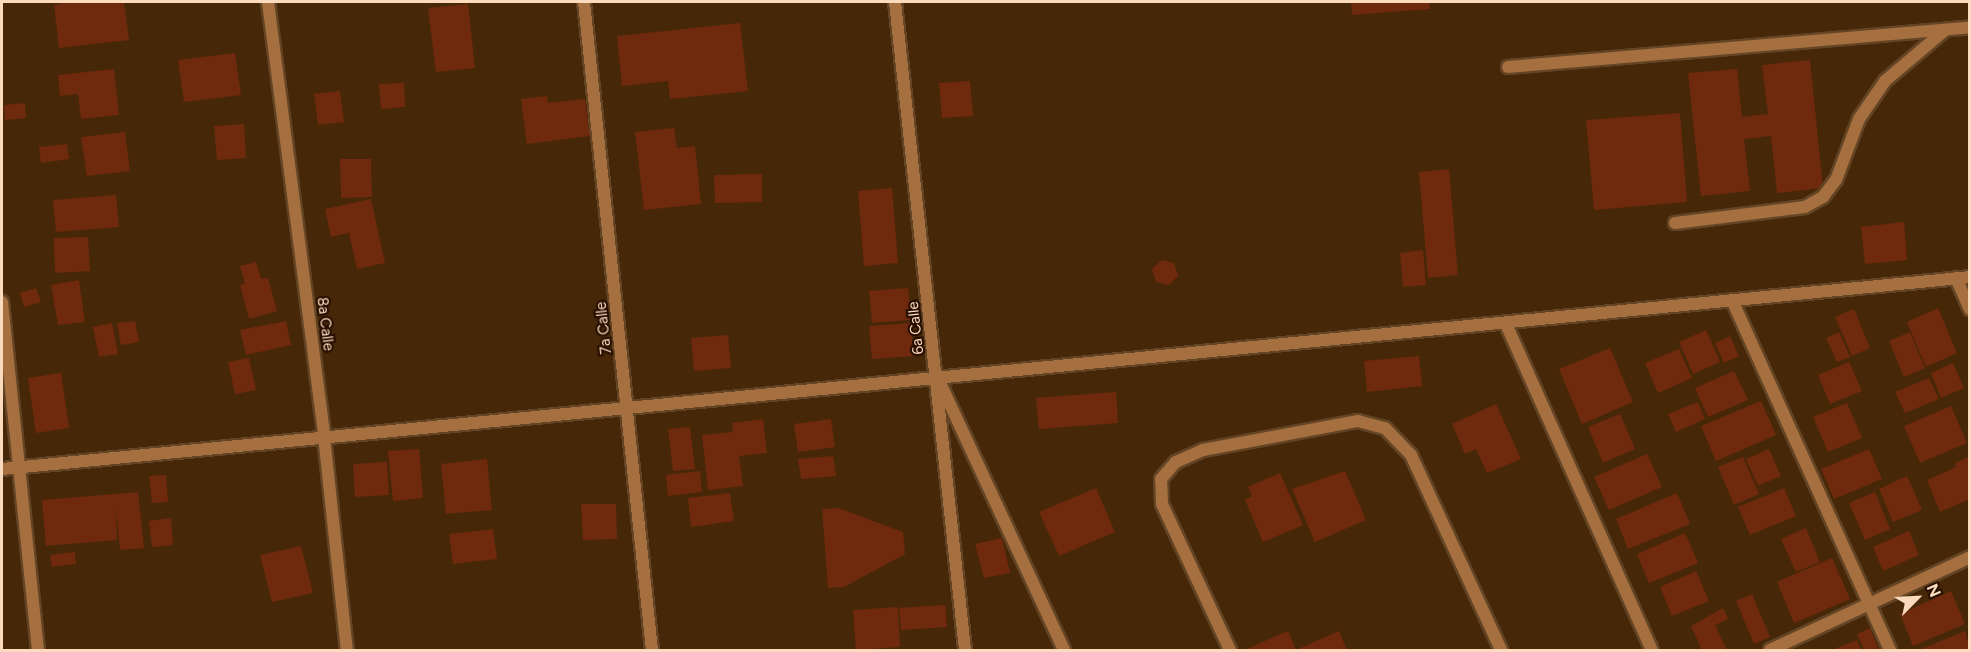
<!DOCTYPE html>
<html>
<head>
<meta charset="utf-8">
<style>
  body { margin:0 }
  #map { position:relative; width:1971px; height:652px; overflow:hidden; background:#462707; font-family:Figtree,sans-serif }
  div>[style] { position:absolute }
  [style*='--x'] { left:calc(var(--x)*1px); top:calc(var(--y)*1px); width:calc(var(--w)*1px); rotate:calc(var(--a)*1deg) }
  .building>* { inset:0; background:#6f2a0d }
  .roads { filter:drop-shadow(2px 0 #634424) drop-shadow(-2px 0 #634424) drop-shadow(0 2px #634424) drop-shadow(0 -2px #634424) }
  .lane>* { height:12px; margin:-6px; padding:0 6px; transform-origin:6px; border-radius:6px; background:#a56f3f }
  .street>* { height:12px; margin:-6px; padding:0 6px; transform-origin:6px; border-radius:6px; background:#a56f3f }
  span { translate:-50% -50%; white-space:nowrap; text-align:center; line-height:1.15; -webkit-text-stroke:4.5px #281000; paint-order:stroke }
  .street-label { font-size:15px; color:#fcdabe }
  .frame { position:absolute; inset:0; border:3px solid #fcdabe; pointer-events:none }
  .north { position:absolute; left:1887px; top:568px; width:60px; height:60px; -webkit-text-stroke:4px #281000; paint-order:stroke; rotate:66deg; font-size:16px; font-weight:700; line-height:24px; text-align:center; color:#fcdabe }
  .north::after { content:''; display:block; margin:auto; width:21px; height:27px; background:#fcdabe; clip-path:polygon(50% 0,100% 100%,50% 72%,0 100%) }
</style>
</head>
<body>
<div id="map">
  <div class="building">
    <i style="clip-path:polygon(70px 2px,124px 2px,129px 40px,59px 48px,54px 5px)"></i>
    <i style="clip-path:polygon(1351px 2px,1429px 2px,1430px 9px,1352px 15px)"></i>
    <i style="clip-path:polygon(468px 4px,475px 68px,436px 72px,428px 8px)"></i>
    <i style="clip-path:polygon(740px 23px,748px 91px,670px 99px,668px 81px,622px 86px,617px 36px)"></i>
    <i style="clip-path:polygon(235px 53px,241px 95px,184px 102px,178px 60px)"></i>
    <i style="clip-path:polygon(1810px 60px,1823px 188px,1777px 193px,1771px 136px,1744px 139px,1750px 191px,1701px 196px,1688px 73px,1737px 69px,1742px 117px,1768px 114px,1762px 65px)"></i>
    <i style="clip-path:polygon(114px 69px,119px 115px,81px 119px,78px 94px,60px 96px,58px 75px)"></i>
    <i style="clip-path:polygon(970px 81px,973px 116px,942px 118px,939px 83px)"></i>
    <i style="clip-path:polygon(404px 83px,405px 107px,381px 109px,379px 84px)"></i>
    <i style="clip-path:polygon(340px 91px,344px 122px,318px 125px,314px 94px)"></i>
    <i style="clip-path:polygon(547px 96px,548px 103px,585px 99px,590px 136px,527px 144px,521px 99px)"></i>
    <i style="clip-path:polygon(25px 103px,26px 118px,5px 120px,4px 105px)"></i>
    <i style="clip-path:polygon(1680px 113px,1687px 202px,1594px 210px,1586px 120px)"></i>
    <i style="clip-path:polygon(244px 124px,246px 158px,217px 160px,214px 126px)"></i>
    <i style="clip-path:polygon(674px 128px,677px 148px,695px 146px,701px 204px,644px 210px,635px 132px)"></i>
    <i style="clip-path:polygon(125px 132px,130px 171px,87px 176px,81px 137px)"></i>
    <i style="clip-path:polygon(67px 144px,69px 159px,41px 163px,39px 147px)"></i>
    <i style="clip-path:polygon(340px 159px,371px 159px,372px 197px,341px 198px)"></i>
    <i style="clip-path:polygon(1449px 169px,1458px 275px,1428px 278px,1419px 172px)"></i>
    <i style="clip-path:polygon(762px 174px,762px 202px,715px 203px,714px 175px)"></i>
    <i style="clip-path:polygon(892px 188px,898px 263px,864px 266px,858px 191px)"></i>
    <i style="clip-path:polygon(116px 195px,119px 227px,56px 232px,53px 200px)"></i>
    <i style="clip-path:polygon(371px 199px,385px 263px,357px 269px,349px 233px,331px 237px,325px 209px)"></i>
    <i style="clip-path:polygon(1904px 222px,1907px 260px,1865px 264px,1861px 227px)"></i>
    <i style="clip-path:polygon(88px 237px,90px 271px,55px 273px,54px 238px)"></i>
    <i style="clip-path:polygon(1423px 250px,1426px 285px,1403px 287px,1400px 253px)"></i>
    <i style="clip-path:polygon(1162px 260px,1174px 263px,1178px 276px,1169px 285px,1156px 282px,1152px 269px)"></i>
    <i style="clip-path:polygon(256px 262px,261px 279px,268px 278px,277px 311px,249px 319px,240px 285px,245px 284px,240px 266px)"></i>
    <i style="clip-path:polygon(79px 280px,85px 322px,58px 325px,51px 285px)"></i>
    <i style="clip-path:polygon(36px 288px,41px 302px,24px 307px,20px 293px)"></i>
    <i style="clip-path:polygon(908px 288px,911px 320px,872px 323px,869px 291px)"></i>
    <i style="clip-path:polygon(1938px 308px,1957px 353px,1926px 367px,1907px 322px)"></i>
    <i style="clip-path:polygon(1854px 309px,1870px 348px,1852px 356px,1835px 317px)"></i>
    <i style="clip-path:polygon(135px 321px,139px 342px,121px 345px,117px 323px)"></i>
    <i style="clip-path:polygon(286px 321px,291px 345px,246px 355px,240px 330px)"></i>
    <i style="clip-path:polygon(112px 323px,118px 354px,99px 357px,93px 327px)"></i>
    <i style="clip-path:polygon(911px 323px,914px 356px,872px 359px,869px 326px)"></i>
    <i style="clip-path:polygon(1706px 330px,1720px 362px,1693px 374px,1679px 342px)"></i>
    <i style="clip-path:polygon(1839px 332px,1850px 357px,1837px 362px,1826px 338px)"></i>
    <i style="clip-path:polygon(1910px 332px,1925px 368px,1904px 377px,1889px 341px)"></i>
    <i style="clip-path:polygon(728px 335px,731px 368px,694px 371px,691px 338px)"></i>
    <i style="clip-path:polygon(1730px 336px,1739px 356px,1724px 363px,1715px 343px)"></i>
    <i style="clip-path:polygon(1610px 348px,1633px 402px,1582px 424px,1559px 369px)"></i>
    <i style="clip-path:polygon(1679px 349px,1692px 378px,1658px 393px,1645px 363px)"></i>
    <i style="clip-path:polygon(1419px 356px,1422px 386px,1367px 392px,1364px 361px)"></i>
    <i style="clip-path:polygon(249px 358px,256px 390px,235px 394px,228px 362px)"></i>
    <i style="clip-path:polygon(1849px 362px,1862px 391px,1830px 404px,1818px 375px)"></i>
    <i style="clip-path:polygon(1953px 363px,1964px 388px,1941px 398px,1931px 373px)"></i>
    <i style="clip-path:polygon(1734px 371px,1748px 400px,1708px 417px,1695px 388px)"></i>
    <i style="clip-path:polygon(61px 373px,69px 428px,36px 433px,28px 378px)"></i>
    <i style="clip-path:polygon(1929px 378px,1939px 399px,1905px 413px,1895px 392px)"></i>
    <i style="clip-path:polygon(1116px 392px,1118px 423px,1039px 429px,1036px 398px)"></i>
    <i style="clip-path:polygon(1761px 401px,1776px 435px,1716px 461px,1701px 426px)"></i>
    <i style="clip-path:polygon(1698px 402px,1705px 419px,1676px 432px,1668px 414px)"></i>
    <i style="clip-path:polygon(1847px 403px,1862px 438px,1828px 452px,1813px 417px)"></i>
    <i style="clip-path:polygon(1496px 404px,1521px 459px,1487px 473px,1476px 449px,1465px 454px,1452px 424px)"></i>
    <i style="clip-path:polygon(1951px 406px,1967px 443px,1920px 463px,1904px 426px)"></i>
    <i style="clip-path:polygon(1620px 414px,1635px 449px,1603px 463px,1588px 427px)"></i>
    <i style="clip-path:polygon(763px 419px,767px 453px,739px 456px,743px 486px,708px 490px,702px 435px,733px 432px,732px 423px)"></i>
    <i style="clip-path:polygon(831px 419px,835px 447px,798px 452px,794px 424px)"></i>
    <i style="clip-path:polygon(690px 427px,695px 469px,673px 471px,668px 429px)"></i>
    <i style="clip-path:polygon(419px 449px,423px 498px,393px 501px,388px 451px)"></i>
    <i style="clip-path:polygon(1769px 449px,1781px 476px,1758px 486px,1746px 459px)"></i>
    <i style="clip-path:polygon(1869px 449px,1882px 479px,1834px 499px,1821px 469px)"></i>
    <i style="clip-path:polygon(1647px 454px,1662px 487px,1609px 510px,1594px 477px)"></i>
    <i style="clip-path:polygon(833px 456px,836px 476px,801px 479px,798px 459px)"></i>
    <i style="clip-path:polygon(1743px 457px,1759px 494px,1734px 505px,1718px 467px)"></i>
    <i style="clip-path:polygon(1968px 457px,1970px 499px,1940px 512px,1927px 480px,1956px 467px,1955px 463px)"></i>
    <i style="clip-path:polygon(487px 459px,492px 510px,446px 514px,441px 464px)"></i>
    <i style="clip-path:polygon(387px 462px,389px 495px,355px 497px,353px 464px)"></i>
    <i style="clip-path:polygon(700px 471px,702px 492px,668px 496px,666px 475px)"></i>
    <i style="clip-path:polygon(1345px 471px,1366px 520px,1315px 542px,1292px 489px)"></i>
    <i style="clip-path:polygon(1280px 473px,1303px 525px,1263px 542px,1245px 500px,1252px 496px,1248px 487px)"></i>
    <i style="clip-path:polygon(166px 475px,168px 502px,152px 503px,149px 476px)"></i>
    <i style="clip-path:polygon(1907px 476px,1922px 510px,1893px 522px,1879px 489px)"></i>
    <i style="clip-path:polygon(1096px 488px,1115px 532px,1059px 556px,1039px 512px)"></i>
    <i style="clip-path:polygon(1784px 488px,1796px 516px,1750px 535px,1738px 507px)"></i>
    <i style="clip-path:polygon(138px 492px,144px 548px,120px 550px,116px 509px,117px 540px,46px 546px,42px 500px)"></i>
    <i style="clip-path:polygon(1875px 492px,1890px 529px,1865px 540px,1849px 503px)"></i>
    <i style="clip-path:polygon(730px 493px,734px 521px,691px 527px,688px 498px)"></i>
    <i style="clip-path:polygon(1677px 493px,1690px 524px,1628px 549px,1616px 519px)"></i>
    <i style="clip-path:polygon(581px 504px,616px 504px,617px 539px,583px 540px)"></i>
    <i style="clip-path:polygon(838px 508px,903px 532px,905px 554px,844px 587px,828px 588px,822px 509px)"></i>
    <i style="clip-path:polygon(171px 518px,173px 545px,152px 547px,149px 521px)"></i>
    <i style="clip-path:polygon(1806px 528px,1820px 562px,1796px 572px,1781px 539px)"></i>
    <i style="clip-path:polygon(493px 529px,497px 559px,453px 564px,449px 534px)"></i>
    <i style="clip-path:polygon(1909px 531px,1919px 555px,1883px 571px,1873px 547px)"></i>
    <i style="clip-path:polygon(1685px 533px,1698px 563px,1649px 583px,1637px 554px)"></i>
    <i style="clip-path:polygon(1002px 538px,1010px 573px,984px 578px,975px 544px)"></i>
    <i style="clip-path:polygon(301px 546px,313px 593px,272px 602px,260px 555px)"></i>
    <i style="clip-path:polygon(75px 552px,76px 564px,52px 567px,50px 555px)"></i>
    <i style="clip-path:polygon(1832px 558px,1850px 599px,1794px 623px,1777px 582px)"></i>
    <i style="clip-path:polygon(1696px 571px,1709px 601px,1672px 616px,1660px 587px)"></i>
    <i style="clip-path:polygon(1951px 591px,1965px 624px,1913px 646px,1900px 614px)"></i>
    <i style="clip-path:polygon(1752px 594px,1770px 637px,1754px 644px,1736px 601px)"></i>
    <i style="clip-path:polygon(945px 605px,947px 627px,901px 630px,899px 608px)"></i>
    <i style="clip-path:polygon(898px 607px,900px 647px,856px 650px,853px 610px)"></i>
    <i style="clip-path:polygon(1723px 608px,1728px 619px,1715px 625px,1727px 650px,1702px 650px,1691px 626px)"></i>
    <i style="clip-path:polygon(1870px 628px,1879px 650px,1864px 650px,1857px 634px)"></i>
    <i style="clip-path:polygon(1288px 631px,1296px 650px,1339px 631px,1347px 650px,1244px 650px)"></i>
    <i style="clip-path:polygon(1965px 631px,1970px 650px,1919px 650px)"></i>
    <i style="clip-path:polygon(1857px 640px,1861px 650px,1832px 650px)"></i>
  </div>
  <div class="roads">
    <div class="lane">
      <i style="--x:1508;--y:67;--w:464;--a:-4.9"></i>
      <i style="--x:1675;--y:223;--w:131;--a:-7"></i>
      <i style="--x:1805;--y:207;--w:21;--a:-29"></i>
      <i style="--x:1823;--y:197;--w:21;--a:-53"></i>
      <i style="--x:1836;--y:180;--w:65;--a:-69.3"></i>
      <i style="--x:1859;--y:119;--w:46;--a:-55.6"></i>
      <i style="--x:1885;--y:81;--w:77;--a:-40.3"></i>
    </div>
    <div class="street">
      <i style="--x:268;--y:2;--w:438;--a:82.6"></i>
      <i style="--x:324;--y:436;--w:215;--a:83.9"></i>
      <i style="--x:584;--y:2;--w:652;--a:84.01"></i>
      <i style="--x:895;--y:2;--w:652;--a:83.83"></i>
      <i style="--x:1956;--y:278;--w:34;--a:66"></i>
      <i style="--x:1732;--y:300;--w:384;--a:65.7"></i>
      <i style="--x:2;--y:302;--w:350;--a:84.1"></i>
      <i style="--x:1506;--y:324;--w:357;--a:65.9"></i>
      <i style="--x:941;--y:385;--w:292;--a:65.1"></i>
      <i style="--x:2;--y:469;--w:1977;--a:-5.57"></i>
      <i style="--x:1230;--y:650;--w:161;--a:-115"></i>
      <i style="--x:1162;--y:504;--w:25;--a:-92"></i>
      <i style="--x:1161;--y:479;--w:23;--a:-49"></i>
      <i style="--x:1176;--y:462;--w:30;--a:-24"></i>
      <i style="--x:1203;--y:450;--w:158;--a:-10.6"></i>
      <i style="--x:1358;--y:421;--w:28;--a:15"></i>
      <i style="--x:1385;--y:428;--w:37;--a:46"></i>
      <i style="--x:1411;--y:455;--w:215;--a:65.2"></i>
      <i style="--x:1770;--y:650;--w:221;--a:-24.9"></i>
    </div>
  </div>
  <div class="street-label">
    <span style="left:325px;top:324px;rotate:83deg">8a Calle</span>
    <span style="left:604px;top:328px;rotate:-96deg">7a Calle</span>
    <span style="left:916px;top:328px;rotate:-96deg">6a Calle</span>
  </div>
  <div class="frame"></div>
  <div class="north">N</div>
</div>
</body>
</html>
